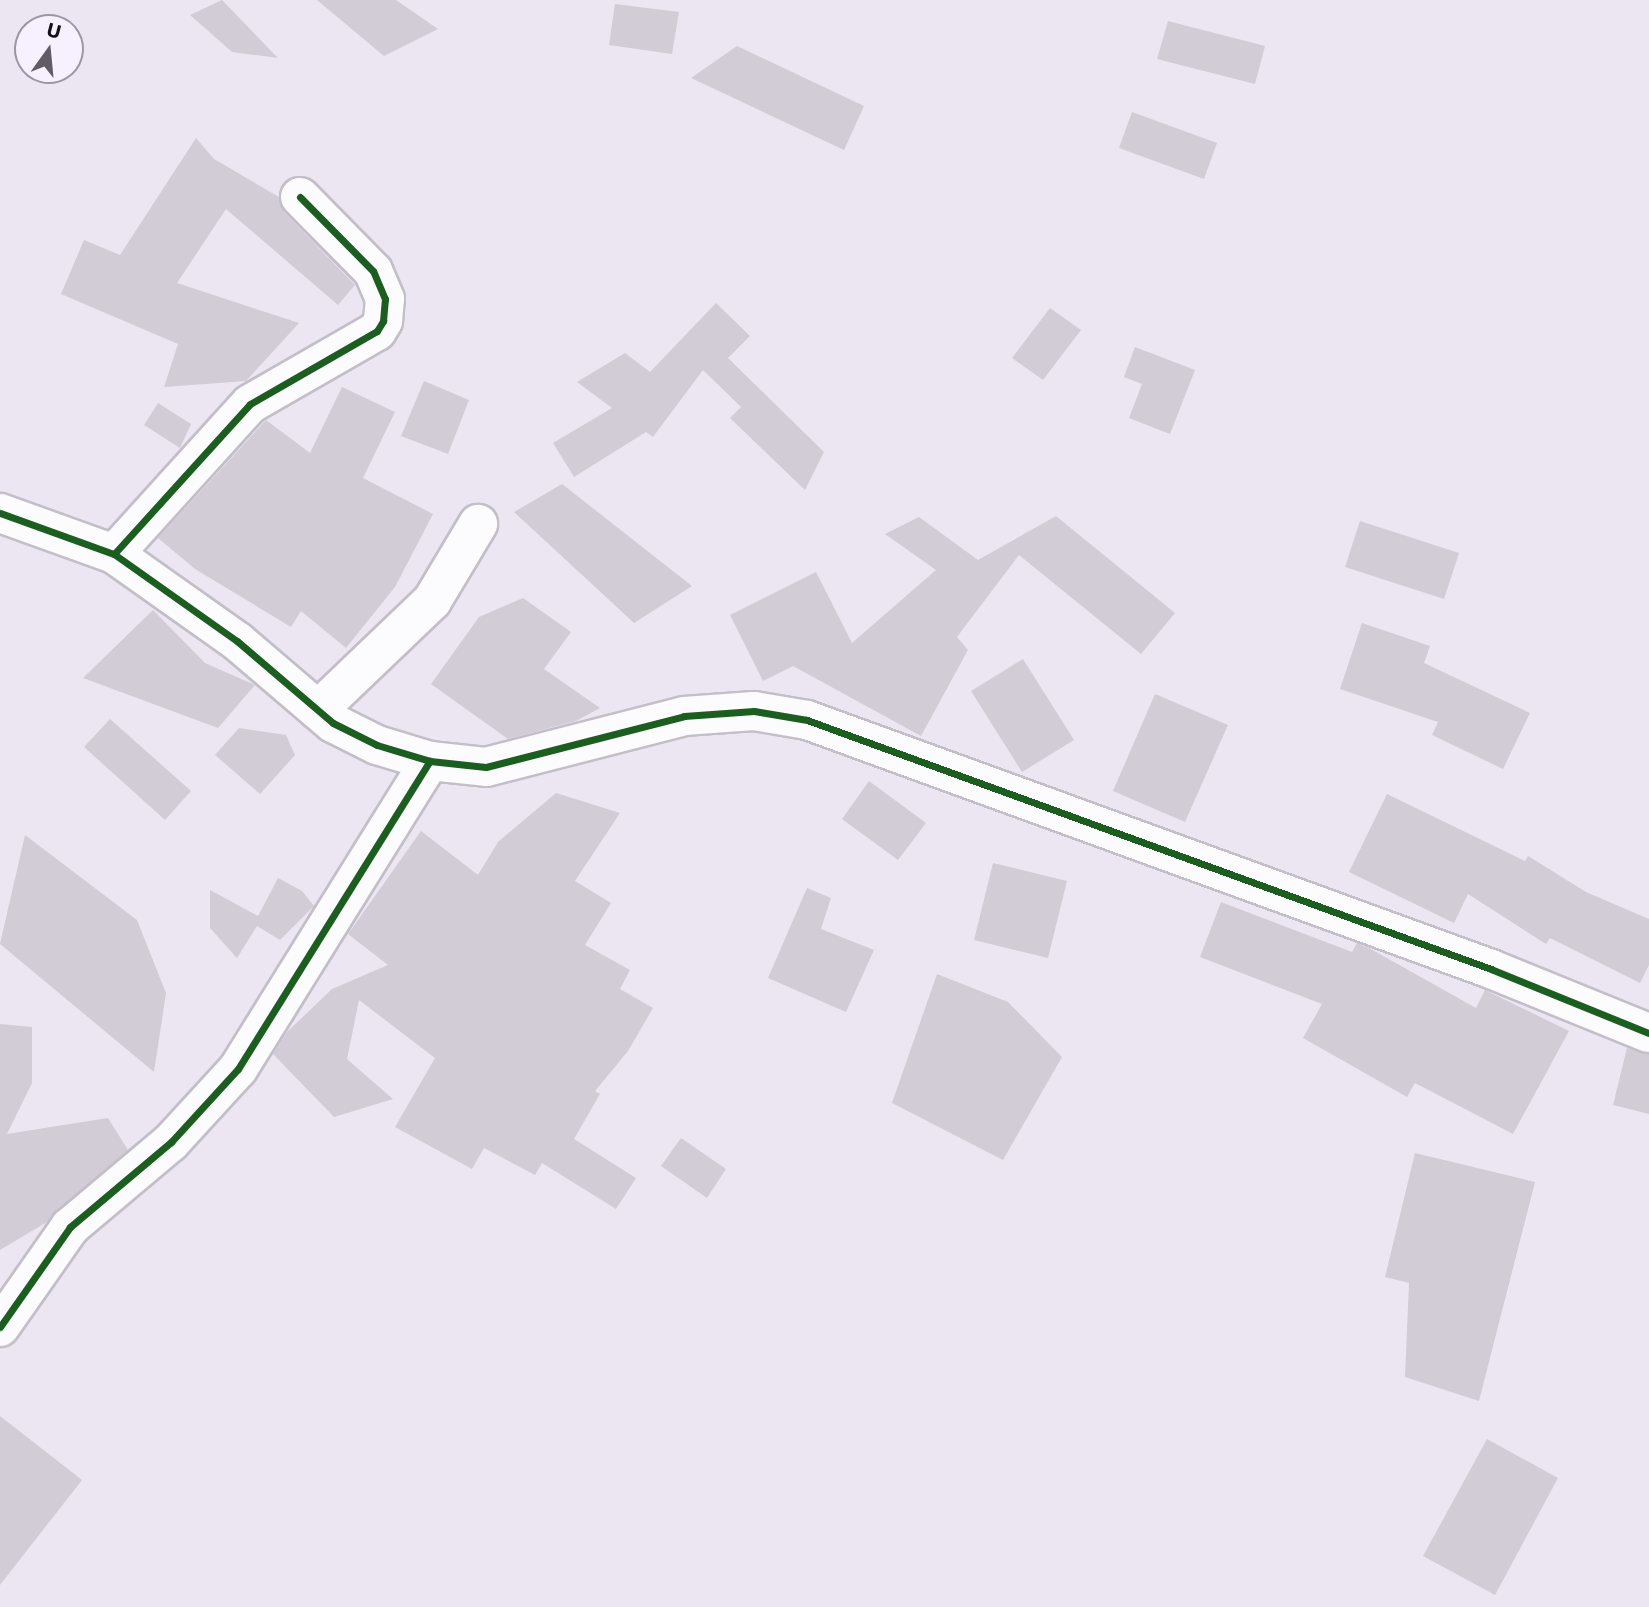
<!DOCTYPE html>
<html>
<head>
<meta charset="utf-8">
<style>
  body { margin:0 }
  #map { position:relative; width:1649px; height:1607px; overflow:hidden; background:#ece6f2; font-family:Commissioner,sans-serif }
  div>[style] { position:absolute }
  [style*='--x'] { left:calc(var(--x)*1px); top:calc(var(--y)*1px); width:calc(var(--w)*1px); rotate:calc(var(--a)*1deg) }
  .building>* { inset:0; background:#d1ccd6 }
  .roads { filter:drop-shadow(2px 0 #c3bec8) drop-shadow(-2px 0 #c3bec8) drop-shadow(0 2px #c3bec8) drop-shadow(0 -2px #c3bec8) }
  .minor>* { height:38px; margin:-19px; padding:0 19px; transform-origin:19px; border-radius:19px; background:#fcfbfd }
  .cycleway>* { height:7px; margin:-3.5px; padding:0 3.5px; transform-origin:3.5px; border-radius:3.5px; background:#1b5e20 }
  span { translate:-50% -50%; white-space:nowrap; text-align:center; line-height:1.15; -webkit-text-stroke:6px #f7f0fe; paint-order:stroke }
  .north { position:absolute; left:14px; top:14px; width:70px; height:70px; box-sizing:border-box; background:#f7f0fe; border:2px solid #9c96a2; border-radius:50%; rotate:15deg; font-size:19px; font-weight:700; line-height:28px; text-align:center; color:#141018 }
  .north::after { content:''; display:block; margin:auto; width:24px; height:32px; background:#605b64; clip-path:polygon(50% 0,100% 100%,50% 72%,0 100%) }
</style>
</head>
<body>
<div id="map">
  <div class="building">
    <i style="clip-path:polygon(222px 0,278px 58px,232px 52px,190px 15px)"></i>
    <i style="clip-path:polygon(317px 0,396px 0,438px 29px,384px 56px)"></i>
    <i style="clip-path:polygon(615px 4px,679px 12px,672px 54px,609px 45px)"></i>
    <i style="clip-path:polygon(1168px 21px,1265px 46px,1255px 84px,1157px 59px)"></i>
    <i style="clip-path:polygon(737px 46px,864px 106px,844px 150px,691px 78px)"></i>
    <i style="clip-path:polygon(1132px 112px,1217px 143px,1204px 179px,1119px 148px)"></i>
    <i style="clip-path:polygon(196px 138px,214px 159px,279px 197px,284px 212px,355px 285px,338px 305px,226px 209px,177px 283px,299px 323px,246px 381px,164px 387px,178px 344px,61px 294px,84px 240px,120px 255px)"></i>
    <i style="clip-path:polygon(716px 303px,750px 336px,728px 358px,824px 452px,805px 490px,730px 418px,741px 407px,703px 370px,653px 437px,646px 432px,574px 477px,553px 443px,612px 408px,577px 382px,625px 353px,650px 372px)"></i>
    <i style="clip-path:polygon(1050px 308px,1081px 330px,1043px 380px,1012px 358px)"></i>
    <i style="clip-path:polygon(1135px 347px,1195px 370px,1170px 434px,1129px 418px,1142px 384px,1124px 377px)"></i>
    <i style="clip-path:polygon(424px 381px,469px 400px,448px 454px,401px 436px)"></i>
    <i style="clip-path:polygon(342px 387px,395px 412px,363px 478px,433px 514px,395px 587px,346px 648px,301px 611px,291px 627px,195px 569px,158px 538px,266px 420px,310px 453px)"></i>
    <i style="clip-path:polygon(158px 403px,191px 424px,180px 448px,144px 425px)"></i>
    <i style="clip-path:polygon(562px 484px,692px 586px,634px 623px,514px 512px)"></i>
    <i style="clip-path:polygon(1056px 516px,1175px 613px,1141px 654px,1019px 555px,957px 637px,968px 650px,921px 736px,793px 666px,763px 681px,730px 615px,816px 572px,852px 643px,936px 570px,885px 534px,919px 517px,978px 560px)"></i>
    <i style="clip-path:polygon(1360px 521px,1459px 553px,1444px 599px,1345px 567px)"></i>
    <i style="clip-path:polygon(523px 598px,571px 632px,544px 669px,600px 708px,576px 721px,508px 739px,431px 684px,479px 617px)"></i>
    <i style="clip-path:polygon(153px 610px,205px 663px,255px 685px,218px 728px,83px 678px)"></i>
    <i style="clip-path:polygon(1362px 623px,1430px 646px,1424px 663px,1530px 713px,1503px 769px,1432px 735px,1438px 722px,1340px 689px)"></i>
    <i style="clip-path:polygon(1023px 659px,1074px 740px,1022px 772px,971px 691px)"></i>
    <i style="clip-path:polygon(1155px 694px,1228px 725px,1185px 822px,1113px 791px)"></i>
    <i style="clip-path:polygon(110px 719px,191px 791px,165px 820px,84px 747px)"></i>
    <i style="clip-path:polygon(239px 728px,286px 735px,295px 755px,260px 794px,215px 755px)"></i>
    <i style="clip-path:polygon(869px 781px,926px 823px,898px 860px,842px 819px)"></i>
    <i style="clip-path:polygon(556px 793px,620px 813px,575px 881px,611px 903px,585px 945px,630px 970px,620px 989px,653px 1008px,628px 1051px,595px 1091px,600px 1094px,574px 1139px,636px 1178px,616px 1209px,542px 1163px,535px 1175px,484px 1148px,472px 1169px,395px 1127px,435px 1058px,359px 1000px,347px 1059px,393px 1099px,334px 1117px,273px 1054px,287px 1032px,332px 989px,388px 965px,348px 934px,421px 831px,478px 875px,498px 842px)"></i>
    <i style="clip-path:polygon(1387px 794px,1525px 861px,1528px 856px,1586px 892px,1649px 919px,1649px 965px,1640px 983px,1550px 938px,1546px 944px,1468px 894px,1454px 923px,1349px 872px)"></i>
    <i style="clip-path:polygon(25px 835px,137px 920px,166px 993px,154px 1072px,0 944px)"></i>
    <i style="clip-path:polygon(993px 863px,1067px 881px,1048px 958px,974px 940px)"></i>
    <i style="clip-path:polygon(278px 878px,302px 891px,314px 906px,280px 940px,257px 926px,237px 958px,210px 928px,210px 890px,258px 916px)"></i>
    <i style="clip-path:polygon(807px 888px,831px 898px,821px 929px,874px 950px,846px 1012px,768px 978px)"></i>
    <i style="clip-path:polygon(1221px 902px,1352px 952px,1357px 943px,1369px 948px,1476px 1008px,1485px 990px,1569px 1031px,1513px 1134px,1415px 1083px,1407px 1097px,1303px 1038px,1322px 1004px,1200px 957px)"></i>
    <i style="clip-path:polygon(937px 974px,1008px 1002px,1062px 1057px,1003px 1160px,892px 1103px)"></i>
    <i style="clip-path:polygon(0 1024px,32px 1027px,32px 1083px,7px 1134px,108px 1118px,128px 1150px,47px 1222px,0 1250px)"></i>
    <i style="clip-path:polygon(1627px 1048px,1649px 1054px,1649px 1114px,1613px 1105px)"></i>
    <i style="clip-path:polygon(681px 1138px,726px 1169px,707px 1198px,661px 1166px)"></i>
    <i style="clip-path:polygon(1415px 1153px,1535px 1182px,1479px 1401px,1405px 1377px,1409px 1283px,1385px 1277px)"></i>
    <i style="clip-path:polygon(0 1416px,82px 1480px,0 1585px)"></i>
    <i style="clip-path:polygon(1487px 1439px,1558px 1478px,1495px 1595px,1423px 1556px)"></i>
  </div>
  <div class="roads">
    <div class="minor">
      <i style="--x:0;--y:513;--w:121;--a:19.8"></i>
      <i style="--x:114;--y:554;--w:151;--a:35.3"></i>
      <i style="--x:237;--y:641;--w:126;--a:40.5"></i>
      <i style="--x:333;--y:723;--w:49;--a:26.6"></i>
      <i style="--x:377;--y:745;--w:55;--a:16.8"></i>
      <i style="--x:430;--y:761;--w:56;--a:6.1"></i>
      <i style="--x:486;--y:767;--w:204;--a:-14.4"></i>
      <i style="--x:684;--y:716;--w:70;--a:-4.1"></i>
      <i style="--x:754;--y:711;--w:54;--a:9.6"></i>
      <i style="--x:807;--y:720;--w:728;--a:20"></i>
      <i style="--x:1491;--y:969;--w:170;--a:22.1"></i>
      <i style="--x:114;--y:554;--w:202;--a:-47.8"></i>
      <i style="--x:250;--y:404;--w:146;--a:-29.9"></i>
      <i style="--x:377;--y:331;--w:12;--a:-59"></i>
      <i style="--x:383;--y:321;--w:22;--a:-85"></i>
      <i style="--x:385;--y:299;--w:30;--a:-113"></i>
      <i style="--x:373;--y:271;--w:104;--a:-134.6"></i>
      <i style="--x:318;--y:710;--w:158;--a:-43.7"></i>
      <i style="--x:432;--y:601;--w:90;--a:-59.1"></i>
      <i style="--x:0;--y:1327;--w:122;--a:-55"></i>
      <i style="--x:70;--y:1227;--w:132;--a:-40.1"></i>
      <i style="--x:171;--y:1142;--w:99;--a:-47.5"></i>
      <i style="--x:238;--y:1069;--w:363;--a:-58.1"></i>
    </div>
  </div>
  <div class="cycleway">
    <i style="--x:0;--y:513;--w:121;--a:19.8"></i>
    <i style="--x:114;--y:554;--w:151;--a:35.3"></i>
    <i style="--x:237;--y:641;--w:126;--a:40.5"></i>
    <i style="--x:333;--y:723;--w:49;--a:26.6"></i>
    <i style="--x:377;--y:745;--w:55;--a:16.8"></i>
    <i style="--x:430;--y:761;--w:56;--a:6.1"></i>
    <i style="--x:486;--y:767;--w:204;--a:-14.4"></i>
    <i style="--x:684;--y:716;--w:70;--a:-4.1"></i>
    <i style="--x:754;--y:711;--w:54;--a:9.6"></i>
    <i style="--x:807;--y:720;--w:728;--a:20"></i>
    <i style="--x:1491;--y:969;--w:170;--a:22.1"></i>
    <i style="--x:114;--y:554;--w:202;--a:-47.8"></i>
    <i style="--x:250;--y:404;--w:146;--a:-29.9"></i>
    <i style="--x:377;--y:331;--w:12;--a:-59"></i>
    <i style="--x:383;--y:321;--w:22;--a:-85"></i>
    <i style="--x:385;--y:299;--w:30;--a:-113"></i>
    <i style="--x:373;--y:271;--w:104;--a:-134.6"></i>
    <i style="--x:0;--y:1327;--w:122;--a:-55"></i>
    <i style="--x:70;--y:1227;--w:132;--a:-40.1"></i>
    <i style="--x:171;--y:1142;--w:99;--a:-47.5"></i>
    <i style="--x:238;--y:1069;--w:363;--a:-58.1"></i>
  </div>
  <div class="north">U</div>
</div>
</body>
</html>
